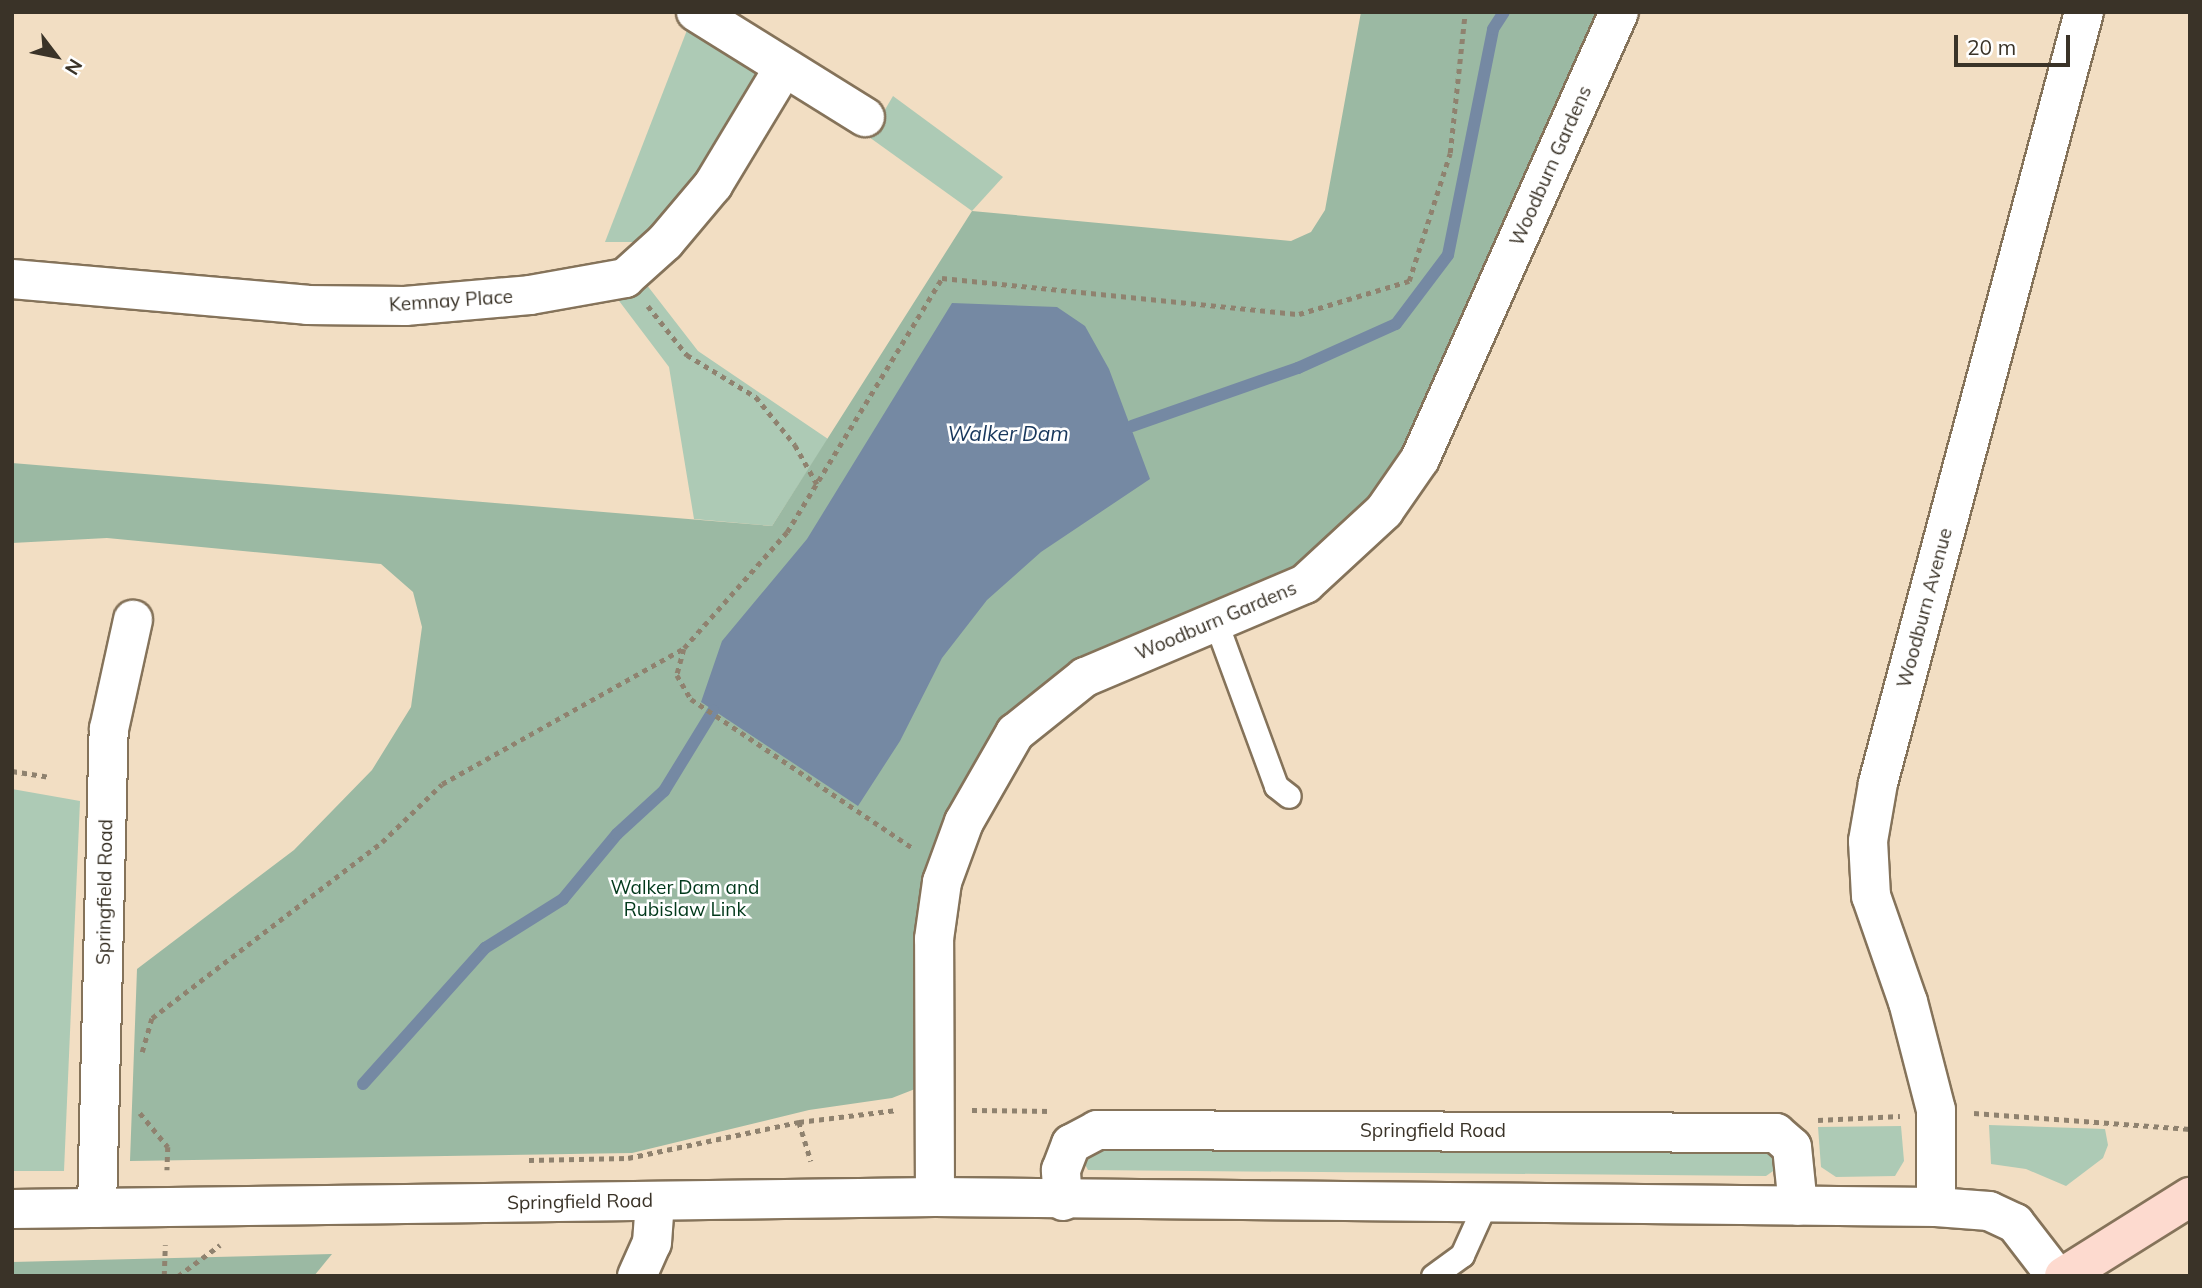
<!DOCTYPE html>
<html>
<head>
<meta charset="utf-8">
<style>
  body { margin:0 }
  #map { position:relative; width:2202px; height:1288px; overflow:hidden; background:#f2dec3; font-family:Mulish,sans-serif }
  div>[style] { position:absolute }
  [style*='--x'] { left:calc(var(--x)*1px); top:calc(var(--y)*1px); width:calc(var(--w)*1px); rotate:calc(var(--a)*1deg) }
  .green>* { inset:0; background:#adcab5 }
  .forest>* { inset:0; background:#9bb9a3 }
  .water>* { inset:0; background:#7589a3 }
  .stream>* { height:12px; margin:-6px; padding:0 6px; transform-origin:6px; border-radius:6px; background:#7589a3 }
  .path>* { height:4.5px; margin-top:-2.25px; transform-origin:0; background:repeating-linear-gradient(90deg,#8f826f 0 5px,transparent 0 10px) }
  .roads { filter:drop-shadow(2px 0 #85735a) drop-shadow(-2px 0 #85735a) drop-shadow(0 2px #85735a) drop-shadow(0 -2px #85735a) }
  .lane>* { height:23px; margin:-11.5px; padding:0 11.5px; transform-origin:11.5px; border-radius:11.5px; background:#fff }
  .street>* { height:38px; margin:-19px; padding:0 19px; transform-origin:19px; border-radius:19px; background:#fff }
  .secondary>* { height:38px; margin:-19px; padding:0 19px; transform-origin:19px; border-radius:19px; background:#fff }
  .primary>* { height:38px; margin:-19px; padding:0 19px; transform-origin:19px; border-radius:19px; background:#fddacf }
  span { translate:-50% -50%; white-space:nowrap; text-align:center; line-height:1.15; -webkit-text-stroke:5px #fff; paint-order:stroke }
  .street-label { font-size:19px; color:#3a3328 }
  .park-label { font-size:19px; color:#01381a }
  .water-label { font-size:21px; color:#19385d; font-style:italic }
  .frame { position:absolute; inset:0; border:14px solid #3a3328; pointer-events:none }
  .north { position:absolute; left:21px; top:21px; width:70px; height:70px; -webkit-text-stroke:5px #fff; paint-order:stroke; rotate:122deg; font-size:19px; font-weight:700; line-height:28px; text-align:center; color:#3a3328 }
  .north::after { content:''; display:block; margin:auto; width:24px; height:32px; background:#3a3328; clip-path:polygon(50% 0,100% 100%,50% 72%,0 100%) }
  .scale { position:absolute; left:1954px; top:35px; width:116px; height:32px; box-sizing:border-box; border:4px solid #3a3328; border-top:0; padding-left:9px; font-size:21px; line-height:24px; white-space:nowrap; color:#3a3328; -webkit-text-stroke:5px #fff; paint-order:stroke }
</style>
</head>
<body>
<div id="map">
  <div class="green">
    <i style="clip-path:polygon(694px 12px,783px 69px,665px 242px,605px 242px)"></i>
    <i style="clip-path:polygon(893px 96px,1003px 177px,972px 211px,869px 137px)"></i>
    <i style="clip-path:polygon(636px 271px,698px 351px,828px 439px,772px 526px,694px 519px,669px 367px,604px 281px)"></i>
    <i style="clip-path:polygon(12px 789px,80px 801px,64px 1171px,12px 1171px)"></i>
    <i style="clip-path:polygon(1989px 1125px,2105px 1129px,2108px 1145px,2103px 1158px,2066px 1186px,2026px 1169px,1991px 1164px)"></i>
    <i style="clip-path:polygon(1901px 1126px,1904px 1161px,1895px 1176px,1836px 1177px,1821px 1167px,1818px 1127px)"></i>
    <i style="clip-path:polygon(1095px 1145px,1768px 1152px,1774px 1156px,1776px 1169px,1766px 1176px,1088px 1170px,1081px 1157px)"></i>
  </div>
  <div class="forest">
    <i style="clip-path:polygon(1361px 12px,1601px 12px,1405px 454px,1366px 509px,1288px 577px,1115px 642px,1051px 677px,1001px 724px,919px 941px,915px 1089px,892px 1098px,809px 1110px,632px 1153px,130px 1161px,137px 969px,294px 850px,372px 770px,411px 707px,422px 627px,413px 592px,381px 564px,107px 538px,12px 543px,12px 463px,772px 526px,972px 211px,1291px 241px,1311px 232px,1325px 210px)"></i>
    <i style="clip-path:polygon(332px 1254px,314px 1276px,12px 1276px,12px 1262px)"></i>
  </div>
  <div class="water">
    <i style="clip-path:polygon(952px 303px,1057px 307px,1085px 326px,1109px 369px,1150px 479px,1041px 552px,987px 600px,942px 658px,900px 741px,858px 806px,701px 702px,722px 641px,807px 539px)"></i>
  </div>
  <div class="stream">
    <i style="--x:1132;--y:426;--w:176;--a:-19.3"></i>
    <i style="--x:1298;--y:368;--w:107;--a:-24.2"></i>
    <i style="--x:1396;--y:324;--w:86;--a:-53"></i>
    <i style="--x:1448;--y:255;--w:230;--a:-78.7"></i>
    <i style="--x:1493;--y:29;--w:20;--a:-57"></i>
    <i style="--x:363;--y:1084;--w:183;--a:-48.1"></i>
    <i style="--x:485;--y:948;--w:92;--a:-32.1"></i>
    <i style="--x:563;--y:899;--w:85;--a:-50.3"></i>
    <i style="--x:617;--y:834;--w:64;--a:-42.5"></i>
    <i style="--x:664;--y:791;--w:94;--a:-58.5"></i>
  </div>
  <div class="path">
    <i style="--x:648;--y:306;--w:63;--a:51.5"></i>
    <i style="--x:687;--y:355;--w:81;--a:31.3"></i>
    <i style="--x:756;--y:397;--w:62;--a:50.9"></i>
    <i style="--x:795;--y:445;--w:45;--a:60.6"></i>
    <i style="--x:684;--y:649;--w:27;--a:105"></i>
    <i style="--x:677;--y:675;--w:28;--a:60"></i>
    <i style="--x:691;--y:699;--w:269;--a:33.9"></i>
    <i style="--x:12;--y:771;--w:37;--a:9"></i>
    <i style="--x:142;--y:1052;--w:35;--a:-74"></i>
    <i style="--x:152;--y:1018;--w:290;--a:-37.4"></i>
    <i style="--x:382;--y:842;--w:83;--a:-44"></i>
    <i style="--x:442;--y:784;--w:278;--a:-29.3"></i>
    <i style="--x:684;--y:648;--w:155;--a:-48.4"></i>
    <i style="--x:787;--y:532;--w:298;--a:-58.6"></i>
    <i style="--x:942;--y:278;--w:359;--a:5.8"></i>
    <i style="--x:1299;--y:314;--w:115;--a:-16.7"></i>
    <i style="--x:1409;--y:281;--w:134;--a:-72.2"></i>
    <i style="--x:1450;--y:153;--w:142;--a:-83.9"></i>
    <i style="--x:972;--y:1110;--w:79;--a:0.7"></i>
    <i style="--x:140;--y:1113;--w:44;--a:50.5"></i>
    <i style="--x:168;--y:1147;--w:23;--a:92"></i>
    <i style="--x:1974;--y:1113;--w:217;--a:4.2"></i>
    <i style="--x:1818;--y:1120;--w:82;--a:-2.8"></i>
    <i style="--x:799;--y:1122;--w:41;--a:72.9"></i>
    <i style="--x:529;--y:1160;--w:99;--a:-1.2"></i>
    <i style="--x:628;--y:1158;--w:175;--a:-11.9"></i>
    <i style="--x:799;--y:1122;--w:99;--a:-7"></i>
    <i style="--x:164;--y:1276;--w:31;--a:-88"></i>
    <i style="--x:178;--y:1276;--w:52;--a:-36.4"></i>
  </div>
  <div class="roads">
    <div class="lane">
      <i style="--x:1215;--y:620;--w:177;--a:69.8"></i>
      <i style="--x:1276;--y:786;--w:16;--a:38"></i>
      <i style="--x:1433;--y:1276;--w:36;--a:-36"></i>
      <i style="--x:1462;--y:1255;--w:56;--a:-65.7"></i>
    </div>
    <div class="street">
      <i style="--x:696;--y:12;--w:199;--a:31.9"></i>
      <i style="--x:12;--y:279;--w:296;--a:5"></i>
      <i style="--x:307;--y:305;--w:98;--a:0.6"></i>
      <i style="--x:405;--y:306;--w:125;--a:-5"></i>
      <i style="--x:530;--y:295;--w:97;--a:-10.1"></i>
      <i style="--x:625;--y:278;--w:54;--a:-42"></i>
      <i style="--x:665;--y:242;--w:75;--a:-49.9"></i>
      <i style="--x:713;--y:185;--w:135;--a:-58.9"></i>
      <i style="--x:935;--y:1197;--w:258;--a:-90.2"></i>
      <i style="--x:934;--y:939;--w:58;--a:-82"></i>
      <i style="--x:942;--y:882;--w:64;--a:-69.9"></i>
      <i style="--x:964;--y:822;--w:103;--a:-60.2"></i>
      <i style="--x:1015;--y:733;--w:90;--a:-38.7"></i>
      <i style="--x:1085;--y:677;--w:239;--a:-22.9"></i>
      <i style="--x:1305;--y:584;--w:108;--a:-42.7"></i>
      <i style="--x:1384;--y:511;--w:63;--a:-55.3"></i>
      <i style="--x:1420;--y:459;--w:489;--a:-66"></i>
      <i style="--x:1063;--y:1201;--w:31;--a:-94"></i>
      <i style="--x:1061;--y:1170;--w:28;--a:-69"></i>
      <i style="--x:1071;--y:1144;--w:30;--a:-28"></i>
      <i style="--x:1097;--y:1130;--w:679;--a:0.25"></i>
      <i style="--x:1776;--y:1133;--w:21;--a:41"></i>
      <i style="--x:1792;--y:1147;--w:59;--a:84.2"></i>
      <i style="--x:1936;--y:1207;--w:97;--a:-90"></i>
      <i style="--x:1936;--y:1110;--w:112;--a:-104.5"></i>
      <i style="--x:1908;--y:1002;--w:112;--a:-109.2"></i>
      <i style="--x:1871;--y:896;--w:55;--a:-93.1"></i>
      <i style="--x:1868;--y:841;--w:59;--a:-80.2"></i>
      <i style="--x:1878;--y:783;--w:798;--a:-75.04"></i>
      <i style="--x:97;--y:1208;--w:479;--a:-88.6"></i>
      <i style="--x:109;--y:729;--w:112;--a:-77.6"></i>
      <i style="--x:637;--y:1276;--w:36;--a:-66"></i>
      <i style="--x:652;--y:1243;--w:42;--a:-85.9"></i>
    </div>
    <div class="secondary">
      <i style="--x:12;--y:1209;--w:923;--a:-0.74"></i>
      <i style="--x:935;--y:1197;--w:1001;--a:0.57"></i>
      <i style="--x:1936;--y:1207;--w:53;--a:4.3"></i>
      <i style="--x:1989;--y:1211;--w:29;--a:25"></i>
      <i style="--x:2015;--y:1223;--w:67;--a:52.3"></i>
    </div>
    <div class="primary">
      <i style="--x:2064;--y:1276;--w:149;--a:-32.1"></i>
    </div>
  </div>
  <div class="street-label">
    <span style="left:1551px;top:166px;rotate:-66deg">Woodburn Gardens</span>
    <span style="left:451px;top:301px;rotate:-4deg">Kemnay Place</span>
    <span style="left:1925px;top:608px;rotate:-75deg">Woodburn Avenue</span>
    <span style="left:1216px;top:621px;rotate:-23deg">Woodburn Gardens</span>
    <span style="left:105px;top:892px;rotate:-89deg">Springfield Road</span>
    <span style="left:1433px;top:1131px">Springfield Road</span>
    <span style="left:580px;top:1202px;rotate:-1deg">Springfield Road</span>
  </div>
  <div class="park-label">
    <span style="left:685px;top:899px">Walker Dam and<br>Rubislaw Link</span>
  </div>
  <div class="water-label">
    <span style="left:1008px;top:433px">Walker Dam</span>
  </div>
  <div class="frame"></div>
  <div class="north">N</div>
  <div class="scale">20 m</div>
</div>
</body>
</html>
